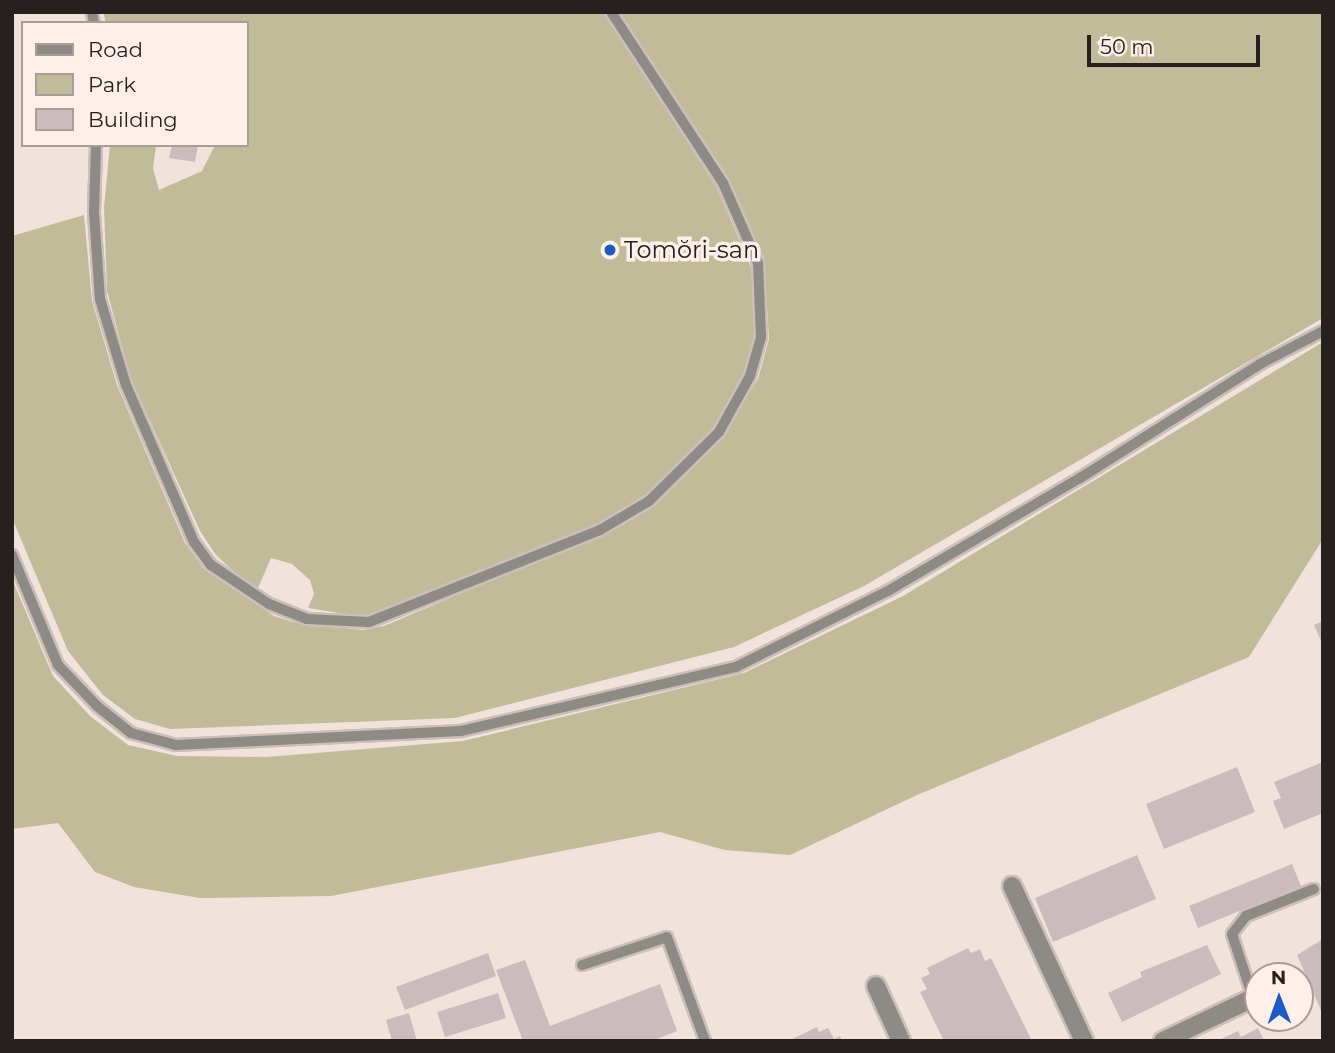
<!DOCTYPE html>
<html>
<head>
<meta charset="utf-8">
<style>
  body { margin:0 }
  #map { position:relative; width:1335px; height:1053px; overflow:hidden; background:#f1e2dc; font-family:Montserrat,sans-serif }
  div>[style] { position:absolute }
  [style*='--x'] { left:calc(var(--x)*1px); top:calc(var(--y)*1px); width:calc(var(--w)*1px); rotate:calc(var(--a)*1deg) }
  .green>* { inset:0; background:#c0bb98 }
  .building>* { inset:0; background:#ccbbbc }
  .roads { filter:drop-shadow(2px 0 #ccbfba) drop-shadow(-2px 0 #ccbfba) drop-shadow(0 2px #ccbfba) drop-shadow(0 -2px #ccbfba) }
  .service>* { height:10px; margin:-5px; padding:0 5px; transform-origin:5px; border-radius:5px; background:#8e8a85 }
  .minor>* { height:18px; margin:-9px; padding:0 9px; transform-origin:9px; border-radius:9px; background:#8e8a85 }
  .dots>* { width:19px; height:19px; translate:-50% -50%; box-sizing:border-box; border:4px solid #feefe9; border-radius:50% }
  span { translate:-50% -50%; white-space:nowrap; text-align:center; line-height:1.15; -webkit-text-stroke:7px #feefe9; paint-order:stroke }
  .poi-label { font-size:24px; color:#26211f }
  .left { translate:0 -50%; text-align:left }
  .frame { position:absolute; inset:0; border:14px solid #26211f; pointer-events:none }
  .legend { position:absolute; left:21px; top:21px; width:228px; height:126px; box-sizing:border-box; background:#feefe9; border:2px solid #a89d98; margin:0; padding:9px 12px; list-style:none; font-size:21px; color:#26211f }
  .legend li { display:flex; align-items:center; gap:14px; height:35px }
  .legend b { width:35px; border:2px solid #a89d98 }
  .north { position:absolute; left:1244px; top:962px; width:70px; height:70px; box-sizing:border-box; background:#feefe9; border:2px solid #a89d98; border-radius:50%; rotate:359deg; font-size:19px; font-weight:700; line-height:28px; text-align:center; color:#26211f }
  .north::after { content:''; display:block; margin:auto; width:24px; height:32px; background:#1c5bc7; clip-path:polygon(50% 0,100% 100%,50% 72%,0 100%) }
  .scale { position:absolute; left:1087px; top:35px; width:173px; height:32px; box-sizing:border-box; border:4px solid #26211f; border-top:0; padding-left:9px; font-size:21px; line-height:24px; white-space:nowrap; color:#26211f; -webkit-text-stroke:5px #feefe9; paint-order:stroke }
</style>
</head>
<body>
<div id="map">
  <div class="green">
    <i style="clip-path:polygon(103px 12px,605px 12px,717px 188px,752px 270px,757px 308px,753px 341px,742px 380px,709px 434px,644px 498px,589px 530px,392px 610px,357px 616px,308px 608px,314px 594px,310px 580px,292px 564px,271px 558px,258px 588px,248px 585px,216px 555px,200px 531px,131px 379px,107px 291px,104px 208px,110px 145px,156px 145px,153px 168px,159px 190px,202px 171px,215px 145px,247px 145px,247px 23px,106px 23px)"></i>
    <i style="clip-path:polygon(619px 12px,1323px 12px,1323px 318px,864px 586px,734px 647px,455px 718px,170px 729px,135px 719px,103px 695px,68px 651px,12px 518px,12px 236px,84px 215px,92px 301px,117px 385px,185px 543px,203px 568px,274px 616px,296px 623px,363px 630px,384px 626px,601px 534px,722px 435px,758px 379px,769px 339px,764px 258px,730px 184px)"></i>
    <i style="clip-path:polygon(1323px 342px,1323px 539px,1249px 657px,917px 795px,790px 855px,725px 850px,660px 832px,331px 896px,200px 898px,134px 887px,95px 872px,58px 823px,12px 829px,12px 579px,53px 676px,90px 716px,128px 745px,177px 756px,267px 757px,463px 741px,744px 673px,903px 596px)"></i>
  </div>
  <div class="building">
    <i style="clip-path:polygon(172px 145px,198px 145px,195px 162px,169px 158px)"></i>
    <i style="clip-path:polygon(1323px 621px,1323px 645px,1314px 625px)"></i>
    <i style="clip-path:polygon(1323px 762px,1323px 813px,1284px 829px,1273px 801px,1281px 798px,1274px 782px)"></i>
    <i style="clip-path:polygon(1237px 767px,1255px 812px,1164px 849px,1146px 804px)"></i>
    <i style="clip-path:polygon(1137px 855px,1156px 899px,1053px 942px,1035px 898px)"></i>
    <i style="clip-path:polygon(1292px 864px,1301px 886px,1198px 928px,1189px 906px)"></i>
    <i style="clip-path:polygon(1323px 939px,1323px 1015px,1297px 955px)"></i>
    <i style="clip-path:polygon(1207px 945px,1221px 974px,1122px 1022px,1108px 993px,1142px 977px,1140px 972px)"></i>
    <i style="clip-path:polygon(968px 948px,971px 953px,980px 949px,985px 961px,991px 958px,1032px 1041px,944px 1041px,920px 992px,927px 989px,921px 978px,930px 974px,927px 968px)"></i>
    <i style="clip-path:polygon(488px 953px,496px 976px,405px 1010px,396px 987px)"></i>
    <i style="clip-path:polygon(525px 960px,550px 1026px,660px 984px,677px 1031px,652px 1041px,523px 1041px,496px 970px)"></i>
    <i style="clip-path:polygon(498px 993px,506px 1018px,445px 1037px,437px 1012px)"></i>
    <i style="clip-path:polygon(409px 1013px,417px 1041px,392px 1041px,386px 1020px)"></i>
    <i style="clip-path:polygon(817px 1027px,819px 1032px,828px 1028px,834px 1039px,840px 1036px,842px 1041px,788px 1041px)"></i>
    <i style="clip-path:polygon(1258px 1028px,1264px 1041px,1217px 1041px,1238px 1031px,1241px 1037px)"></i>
  </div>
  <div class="roads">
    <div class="service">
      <i style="--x:92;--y:12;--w:11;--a:80"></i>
      <i style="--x:96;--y:145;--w:68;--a:91.7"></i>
      <i style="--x:94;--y:213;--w:86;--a:86"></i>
      <i style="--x:100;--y:299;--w:90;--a:73.2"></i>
      <i style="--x:126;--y:385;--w:171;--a:66.6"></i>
      <i style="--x:194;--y:542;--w:29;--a:54"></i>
      <i style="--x:211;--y:565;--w:70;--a:33.9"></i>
      <i style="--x:269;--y:604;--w:41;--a:21.5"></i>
      <i style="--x:307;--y:619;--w:62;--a:2.8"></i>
      <i style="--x:369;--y:622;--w:249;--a:-21.7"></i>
      <i style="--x:600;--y:530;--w:57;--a:-30.6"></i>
      <i style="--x:649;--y:501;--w:98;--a:-44.6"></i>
      <i style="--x:719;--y:432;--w:64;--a:-61"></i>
      <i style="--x:750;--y:376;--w:41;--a:-74.2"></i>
      <i style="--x:761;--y:337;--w:74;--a:-92.3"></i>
      <i style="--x:758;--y:263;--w:87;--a:-113.6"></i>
      <i style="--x:723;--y:183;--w:204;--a:-123.2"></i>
      <i style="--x:12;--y:555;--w:119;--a:67.3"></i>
      <i style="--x:58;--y:665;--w:57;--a:46.4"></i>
      <i style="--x:97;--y:706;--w:43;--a:38.5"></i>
      <i style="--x:131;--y:733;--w:47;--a:14.9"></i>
      <i style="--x:176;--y:745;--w:285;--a:-2.8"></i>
      <i style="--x:461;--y:731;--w:282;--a:-13.1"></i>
      <i style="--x:736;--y:667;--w:170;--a:-26.6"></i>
      <i style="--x:888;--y:591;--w:223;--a:-30.5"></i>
      <i style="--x:1080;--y:478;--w:213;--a:-32.3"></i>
      <i style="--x:1260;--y:364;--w:71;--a:-27.6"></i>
      <i style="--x:582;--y:965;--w:89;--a:-18.2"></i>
      <i style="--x:667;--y:937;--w:111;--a:69.9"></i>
      <i style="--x:1253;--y:998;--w:67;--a:-108.2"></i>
      <i style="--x:1232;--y:934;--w:23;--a:-52"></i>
      <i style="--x:1246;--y:916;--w:73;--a:-21.7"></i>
    </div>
    <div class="minor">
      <i style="--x:1012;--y:886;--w:171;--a:65.1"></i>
      <i style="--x:876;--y:986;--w:60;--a:65.6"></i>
      <i style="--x:1163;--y:1041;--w:100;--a:-25.5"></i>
    </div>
  </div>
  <div class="dots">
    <i style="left:610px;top:250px;background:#1c5bc7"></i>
  </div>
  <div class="poi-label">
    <span class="left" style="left:624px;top:250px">Tomŏri-san</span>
  </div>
  <div class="frame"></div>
  <ul class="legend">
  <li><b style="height:9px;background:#8e8a85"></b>Road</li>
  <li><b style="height:19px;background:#c0bb98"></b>Park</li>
  <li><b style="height:19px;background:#ccbbbc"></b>Building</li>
  </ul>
  <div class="north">N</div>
  <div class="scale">50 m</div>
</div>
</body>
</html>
